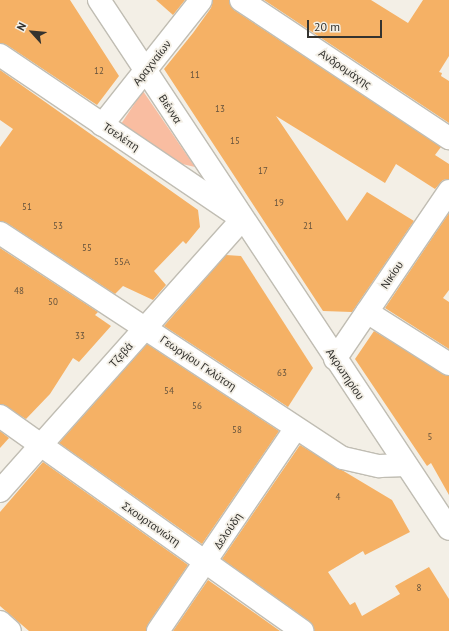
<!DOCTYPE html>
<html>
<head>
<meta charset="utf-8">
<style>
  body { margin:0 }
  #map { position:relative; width:449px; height:631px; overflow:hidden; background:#f3efe6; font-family:"PT Sans",sans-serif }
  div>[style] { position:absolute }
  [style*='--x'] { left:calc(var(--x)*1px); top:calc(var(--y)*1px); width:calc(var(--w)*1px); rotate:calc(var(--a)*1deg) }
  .green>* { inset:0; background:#f9bda1 }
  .building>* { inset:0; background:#f5b165 }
  .roads { filter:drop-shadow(1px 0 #c0bdb3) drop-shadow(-1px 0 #c0bdb3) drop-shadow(0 1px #c0bdb3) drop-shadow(0 -1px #c0bdb3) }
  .minor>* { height:22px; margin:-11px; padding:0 11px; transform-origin:11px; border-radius:11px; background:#fff }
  span { translate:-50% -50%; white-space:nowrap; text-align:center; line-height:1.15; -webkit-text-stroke:3.5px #f3efe6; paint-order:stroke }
  .number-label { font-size:9px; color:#64523c }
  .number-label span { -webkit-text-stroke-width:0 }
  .street-label { font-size:11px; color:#34332f }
  .north { position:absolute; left:12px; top:12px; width:40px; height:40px; -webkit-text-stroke:3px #f3efe6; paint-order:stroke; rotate:297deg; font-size:11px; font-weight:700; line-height:16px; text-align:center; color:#34332f }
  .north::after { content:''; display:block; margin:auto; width:14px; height:18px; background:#34332f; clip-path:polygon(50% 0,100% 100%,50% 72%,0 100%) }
  .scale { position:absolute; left:307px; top:20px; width:75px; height:18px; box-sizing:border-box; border:2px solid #34332f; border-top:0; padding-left:5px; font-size:12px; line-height:14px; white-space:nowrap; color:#34332f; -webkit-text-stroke:3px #f3efe6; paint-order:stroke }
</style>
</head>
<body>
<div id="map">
  <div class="green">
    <i style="clip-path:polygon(143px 91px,195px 167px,161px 159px,119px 127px)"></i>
  </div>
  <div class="building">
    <i style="clip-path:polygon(0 0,70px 0,119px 76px,97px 105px,7px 45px,0 43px)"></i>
    <i style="clip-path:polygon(156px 0,185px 0,173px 15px)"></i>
    <i style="clip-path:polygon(213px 0,229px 0,234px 10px,441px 147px,435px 155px,449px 164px,449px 179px,443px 180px,435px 189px,396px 164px,385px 183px,276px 116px,347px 221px,367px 192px,414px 221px,352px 312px,323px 311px,164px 69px,193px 33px,211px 8px)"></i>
    <i style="clip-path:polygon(264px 0,371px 0,408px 23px,423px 0,449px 0,449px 56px,439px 72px,442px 73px,441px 76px,449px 81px,449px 123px)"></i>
    <i style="clip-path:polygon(0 70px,198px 210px,200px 227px,186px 244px,183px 241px,154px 271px,166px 285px,153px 300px,123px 286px,115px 294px,7px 223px,0 221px,0 147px,13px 129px,0 120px)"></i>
    <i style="clip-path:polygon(449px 213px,449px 290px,443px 298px,449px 302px,449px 349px,385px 308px)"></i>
    <i style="clip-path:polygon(0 248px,98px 312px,95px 315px,111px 326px,79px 362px,73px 358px,50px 394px,26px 419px,0 404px)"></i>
    <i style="clip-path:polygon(226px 255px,241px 256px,313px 368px,288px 407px,164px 326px)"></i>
    <i style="clip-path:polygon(374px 331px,449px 376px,449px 495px,431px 463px,427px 466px,355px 359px)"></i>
    <i style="clip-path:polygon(147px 344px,279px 431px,202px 544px,59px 443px)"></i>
    <i style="clip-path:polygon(0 431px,9px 438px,0 448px)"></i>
    <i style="clip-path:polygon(300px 445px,392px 500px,410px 532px,365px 555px,363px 551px,328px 572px,350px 605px,355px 602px,362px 616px,400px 594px,395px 586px,429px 567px,449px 599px,449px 631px,314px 631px,309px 621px,222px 559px)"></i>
    <i style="clip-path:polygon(43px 462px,188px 565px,148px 624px,146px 631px,29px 631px,0 606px,0 512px)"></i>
    <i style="clip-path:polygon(208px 580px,280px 631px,173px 631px)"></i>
  </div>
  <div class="roads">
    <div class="minor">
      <i style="--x:99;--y:0;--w:634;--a:56.51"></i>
      <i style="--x:241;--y:0;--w:250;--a:33.6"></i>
      <i style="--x:0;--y:55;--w:284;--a:34.1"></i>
      <i style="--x:102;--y:125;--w:159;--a:-51.6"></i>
      <i style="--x:0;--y:233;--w:410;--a:33.3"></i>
      <i style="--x:343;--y:458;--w:37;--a:13"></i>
      <i style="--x:379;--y:466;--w:27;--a:-2"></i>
      <i style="--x:367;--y:312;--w:97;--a:32.4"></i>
      <i style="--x:335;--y:359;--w:203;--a:-55.8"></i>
      <i style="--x:0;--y:416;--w:371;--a:35.4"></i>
      <i style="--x:0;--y:491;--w:364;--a:-48.3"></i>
      <i style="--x:0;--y:622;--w:13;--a:42"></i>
      <i style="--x:158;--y:631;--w:245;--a:-55.8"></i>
    </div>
  </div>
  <div class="number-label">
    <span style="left:99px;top:71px">12</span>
    <span style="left:195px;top:75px">11</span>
    <span style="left:220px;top:109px">13</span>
    <span style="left:235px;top:141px">15</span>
    <span style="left:263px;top:171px">17</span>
    <span style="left:279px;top:203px">19</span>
    <span style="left:27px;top:207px">51</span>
    <span style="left:58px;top:226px">53</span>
    <span style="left:308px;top:226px">21</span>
    <span style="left:87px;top:248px">55</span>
    <span style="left:122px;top:262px">55Α</span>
    <span style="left:19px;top:291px">48</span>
    <span style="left:53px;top:302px">50</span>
    <span style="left:80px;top:336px">33</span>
    <span style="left:282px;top:373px">63</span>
    <span style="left:169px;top:391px">54</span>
    <span style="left:197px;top:406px">56</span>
    <span style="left:237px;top:430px">58</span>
    <span style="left:430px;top:437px">5</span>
    <span style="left:338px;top:497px">4</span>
    <span style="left:419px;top:588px">8</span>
  </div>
  <div class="street-label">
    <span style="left:152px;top:63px;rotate:-52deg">Αραχναίων</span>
    <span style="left:345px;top:69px;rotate:34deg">Ανδρομάχης</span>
    <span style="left:170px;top:109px;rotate:57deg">Βιέννα</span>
    <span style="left:121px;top:137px;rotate:34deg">Τσελέπη</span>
    <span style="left:392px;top:275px;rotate:-56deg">Νικίου</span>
    <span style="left:121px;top:355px;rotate:-48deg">Τζεβά</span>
    <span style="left:198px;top:363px;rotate:34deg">Γεωργίου Γκλύτση</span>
    <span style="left:345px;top:374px;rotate:56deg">Ακρωτηρίου</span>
    <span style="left:151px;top:524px;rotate:35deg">Σκουρτανιώτη</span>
    <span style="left:228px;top:531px;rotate:-56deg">Δελούδη</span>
  </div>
  <div class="north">N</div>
  <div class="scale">20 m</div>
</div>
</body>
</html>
